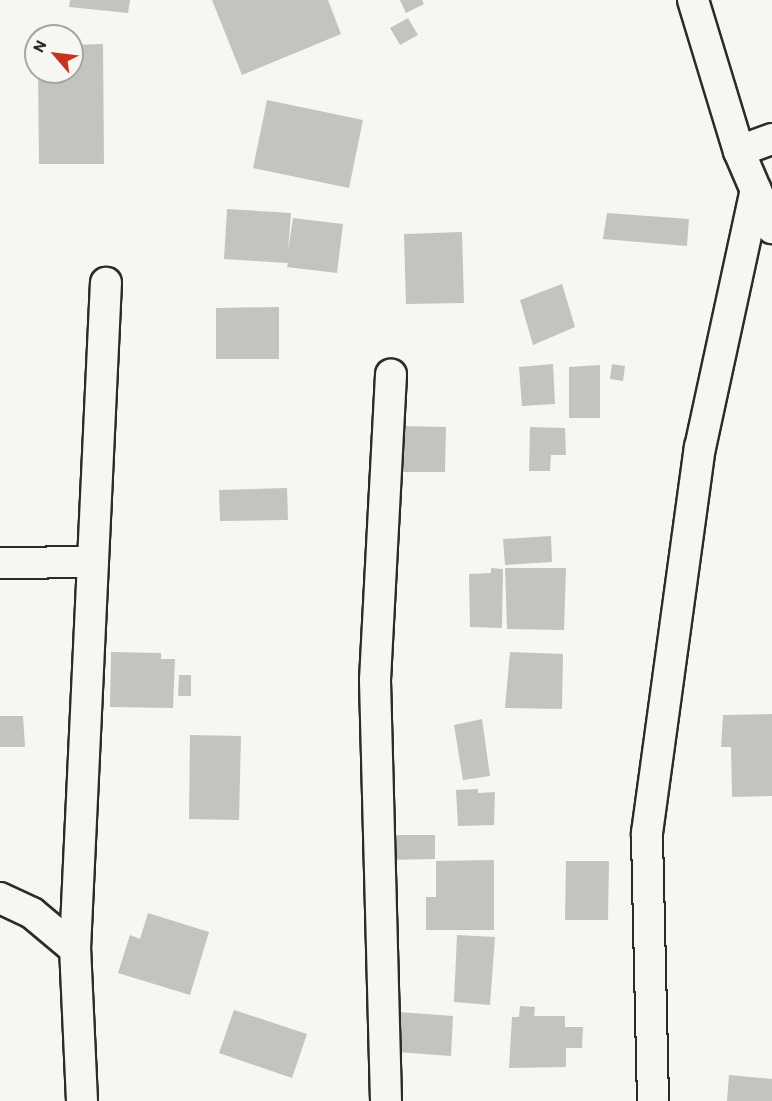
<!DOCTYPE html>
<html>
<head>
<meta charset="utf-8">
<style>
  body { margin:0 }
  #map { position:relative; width:772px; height:1101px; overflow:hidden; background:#f6f6f2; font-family:Itim,sans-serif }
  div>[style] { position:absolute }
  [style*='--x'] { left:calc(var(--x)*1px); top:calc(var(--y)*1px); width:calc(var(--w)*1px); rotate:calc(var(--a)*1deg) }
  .building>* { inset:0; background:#c3c3c0 }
  .roads { filter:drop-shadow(2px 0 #2b2b2b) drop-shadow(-2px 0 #2b2b2b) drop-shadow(0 2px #2b2b2b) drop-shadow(0 -2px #2b2b2b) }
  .minor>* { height:30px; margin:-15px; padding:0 15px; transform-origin:15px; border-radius:15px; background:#f6f6f2 }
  span { translate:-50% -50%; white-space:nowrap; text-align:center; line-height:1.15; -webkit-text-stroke:4.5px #f6f6f2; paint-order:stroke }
  .north { position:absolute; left:24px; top:24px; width:60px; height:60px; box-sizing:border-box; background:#f6f6f2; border:2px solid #a5a5a2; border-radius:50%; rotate:298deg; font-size:16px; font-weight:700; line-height:24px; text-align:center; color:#2b2b2b }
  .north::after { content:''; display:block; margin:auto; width:21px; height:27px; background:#c8321e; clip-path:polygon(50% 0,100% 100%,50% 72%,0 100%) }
</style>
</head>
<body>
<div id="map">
  <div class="building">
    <i style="clip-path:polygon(70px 0,130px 0,128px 13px,69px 7px)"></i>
    <i style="clip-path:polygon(212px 0,328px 0,341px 34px,242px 75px)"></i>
    <i style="clip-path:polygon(400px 0,422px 0,424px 4px,406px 13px)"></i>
    <i style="clip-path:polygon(408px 18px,418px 35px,400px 45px,390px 28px)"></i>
    <i style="clip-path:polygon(103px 44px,104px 164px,39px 164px,38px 72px,72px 72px,72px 45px)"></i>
    <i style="clip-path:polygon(267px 100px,363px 120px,349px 188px,253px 168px)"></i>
    <i style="clip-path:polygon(227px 209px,291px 213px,288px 251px,293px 218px,343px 224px,337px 273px,287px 267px,288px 263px,224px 259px)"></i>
    <i style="clip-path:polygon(607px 213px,689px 219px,687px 246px,603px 239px)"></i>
    <i style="clip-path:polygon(462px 232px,464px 303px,406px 304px,404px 234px)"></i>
    <i style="clip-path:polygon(562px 284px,575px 327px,533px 345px,520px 300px)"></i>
    <i style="clip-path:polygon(279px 307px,279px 359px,216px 359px,216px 308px)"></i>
    <i style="clip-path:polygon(553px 364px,555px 404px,522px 406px,519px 367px)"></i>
    <i style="clip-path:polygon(612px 364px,625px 366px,623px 381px,610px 379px)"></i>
    <i style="clip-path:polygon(600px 365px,600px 418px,569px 418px,569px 367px)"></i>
    <i style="clip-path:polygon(399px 426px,446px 427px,445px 472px,399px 472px)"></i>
    <i style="clip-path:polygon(530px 427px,565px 428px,566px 455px,551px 455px,550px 471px,529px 471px)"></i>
    <i style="clip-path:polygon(287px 488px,288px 520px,220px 521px,219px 490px)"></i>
    <i style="clip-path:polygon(551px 536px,552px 562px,505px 565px,503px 539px)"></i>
    <i style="clip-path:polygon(491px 568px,503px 569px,502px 628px,470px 627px,469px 574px,491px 573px)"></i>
    <i style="clip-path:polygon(505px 568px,566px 568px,564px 630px,507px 629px)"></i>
    <i style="clip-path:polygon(111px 652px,161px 653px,161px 659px,175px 659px,173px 708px,110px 707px)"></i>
    <i style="clip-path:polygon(510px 652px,563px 654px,562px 709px,505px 708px)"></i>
    <i style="clip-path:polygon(179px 675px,191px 675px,191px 696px,178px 696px)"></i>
    <i style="clip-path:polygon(772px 714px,772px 796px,732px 797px,731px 747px,721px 747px,723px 715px)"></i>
    <i style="clip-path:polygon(0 716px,23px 716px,25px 747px,0 747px)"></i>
    <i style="clip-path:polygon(482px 719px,490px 776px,463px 780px,454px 725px)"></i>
    <i style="clip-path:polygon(190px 735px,241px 736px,239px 820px,189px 819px)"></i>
    <i style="clip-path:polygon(478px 789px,478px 793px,495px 792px,494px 825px,458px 826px,456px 790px)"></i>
    <i style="clip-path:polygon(384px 835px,435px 835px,435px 859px,384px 860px)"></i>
    <i style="clip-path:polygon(494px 860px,494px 930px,426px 930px,426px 897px,436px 897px,436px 861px)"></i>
    <i style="clip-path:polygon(566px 861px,609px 861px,608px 920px,565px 920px)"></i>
    <i style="clip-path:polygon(148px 913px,209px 932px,190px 995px,118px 973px,130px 935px,140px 939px)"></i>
    <i style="clip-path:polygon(457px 935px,495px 937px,490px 1005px,454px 1002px)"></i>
    <i style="clip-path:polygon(520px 1006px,535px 1007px,534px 1016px,565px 1016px,565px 1027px,583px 1027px,582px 1048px,566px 1048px,566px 1067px,509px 1068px,512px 1017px,519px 1017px)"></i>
    <i style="clip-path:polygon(234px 1010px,307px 1034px,292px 1078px,219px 1053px)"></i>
    <i style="clip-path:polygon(398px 1012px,453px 1016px,451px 1056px,396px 1052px)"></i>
    <i style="clip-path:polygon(729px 1075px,772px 1079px,772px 1101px,727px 1101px)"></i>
  </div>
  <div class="roads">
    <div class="minor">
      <i style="--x:693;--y:0;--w:158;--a:73.1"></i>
      <i style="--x:739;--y:151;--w:84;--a:66.8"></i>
      <i style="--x:739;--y:151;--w:35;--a:-20"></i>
      <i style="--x:0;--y:563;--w:93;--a:-0.6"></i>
      <i style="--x:0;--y:898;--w:35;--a:25"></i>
      <i style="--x:32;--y:913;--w:56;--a:39.9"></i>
      <i style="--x:82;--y:1101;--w:152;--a:-92.6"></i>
      <i style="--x:75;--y:949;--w:667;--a:-87.34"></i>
      <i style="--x:386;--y:1101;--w:421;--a:-91.5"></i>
      <i style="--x:375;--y:680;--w:306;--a:-87"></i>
      <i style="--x:653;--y:1101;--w:268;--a:-91.3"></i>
      <i style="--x:647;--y:833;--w:389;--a:-82.2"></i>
      <i style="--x:700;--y:448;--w:264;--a:-77.8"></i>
    </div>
  </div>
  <div class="north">N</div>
</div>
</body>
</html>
